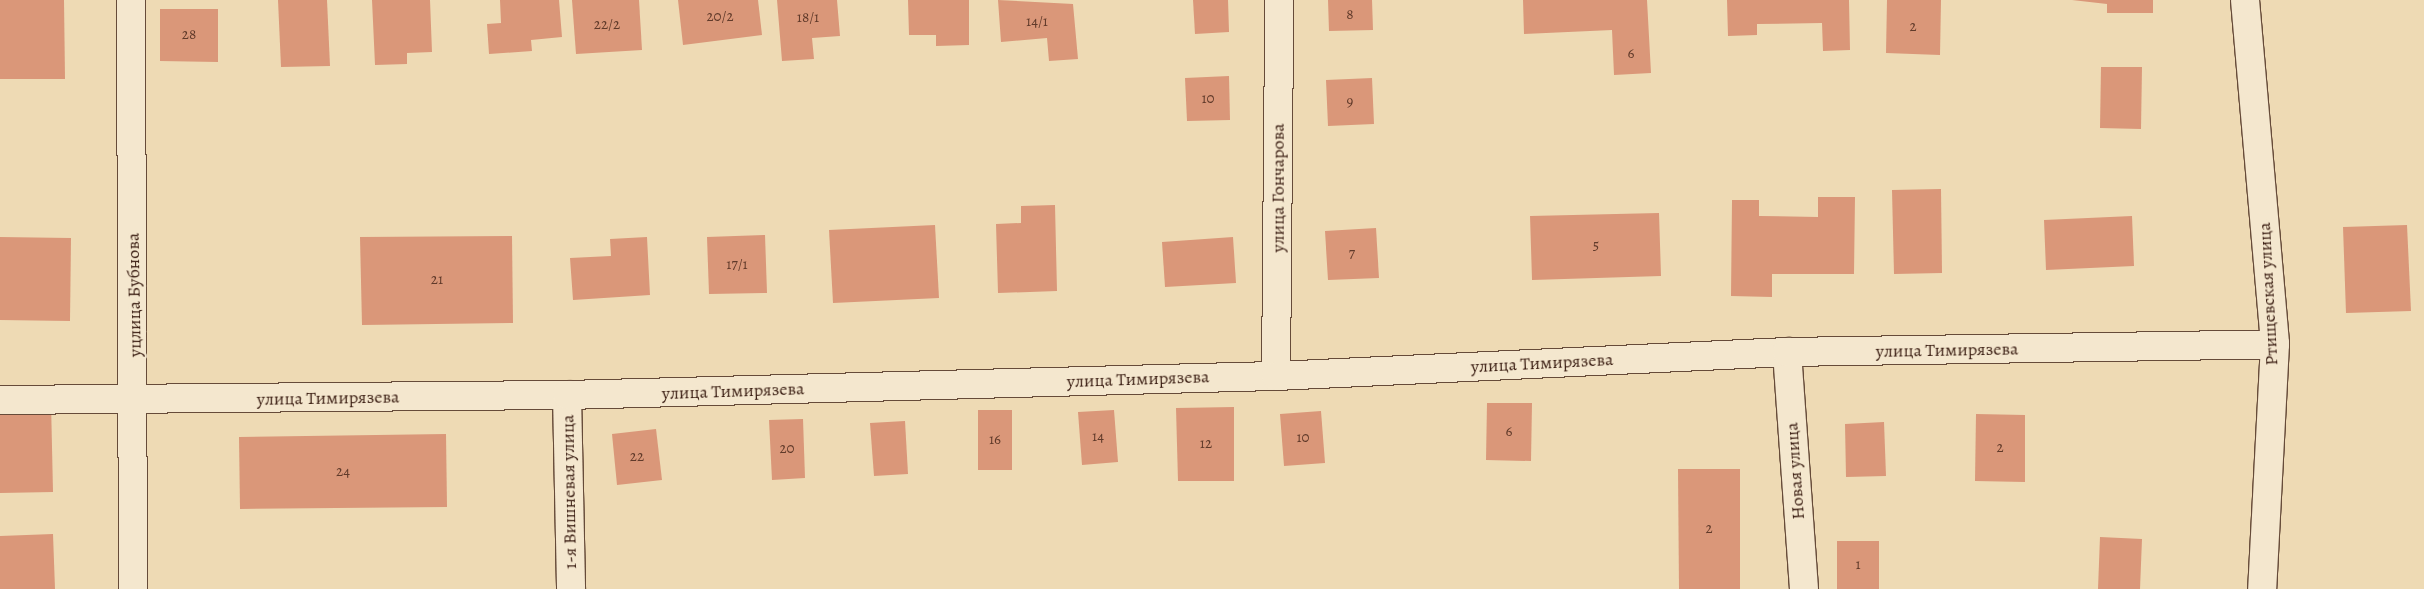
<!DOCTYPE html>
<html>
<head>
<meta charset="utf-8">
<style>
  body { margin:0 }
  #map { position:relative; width:2424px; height:589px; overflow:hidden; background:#eedab4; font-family:Alegreya,serif }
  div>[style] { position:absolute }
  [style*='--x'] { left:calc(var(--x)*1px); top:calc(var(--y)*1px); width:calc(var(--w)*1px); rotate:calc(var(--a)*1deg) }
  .building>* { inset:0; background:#da9779 }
  .roads { filter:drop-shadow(1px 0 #664b39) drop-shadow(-1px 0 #664b39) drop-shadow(0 1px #664b39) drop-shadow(0 -1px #664b39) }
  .minor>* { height:28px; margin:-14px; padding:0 14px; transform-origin:14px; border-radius:14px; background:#f4e7ce }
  span { translate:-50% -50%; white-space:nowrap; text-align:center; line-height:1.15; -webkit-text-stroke:4.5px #f4e7ce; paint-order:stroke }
  .number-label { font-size:15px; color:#603a2a }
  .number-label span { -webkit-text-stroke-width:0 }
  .street-label { font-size:18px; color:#381b10 }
</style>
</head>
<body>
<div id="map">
  <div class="building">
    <i style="clip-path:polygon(0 0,64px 0,65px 79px,0 79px)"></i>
    <i style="clip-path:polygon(278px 0,327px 0,330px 66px,281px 67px)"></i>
    <i style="clip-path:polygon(372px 0,430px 0,432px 52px,407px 53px,407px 64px,375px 65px)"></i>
    <i style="clip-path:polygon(500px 0,559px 0,562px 37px,531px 40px,532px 51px,489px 54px,487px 24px,501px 23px)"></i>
    <i style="clip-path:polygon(572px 0,639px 0,642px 50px,576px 54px)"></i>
    <i style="clip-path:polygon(678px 0,758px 0,762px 35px,683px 45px)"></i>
    <i style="clip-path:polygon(777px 0,837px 0,840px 36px,812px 38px,814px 59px,782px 61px)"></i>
    <i style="clip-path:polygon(908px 0,969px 0,969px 45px,936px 46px,936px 35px,909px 35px)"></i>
    <i style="clip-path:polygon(998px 0,1073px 4px,1078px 59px,1049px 61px,1047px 38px,1001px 42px)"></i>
    <i style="clip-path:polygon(1193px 0,1228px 0,1229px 32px,1195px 34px)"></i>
    <i style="clip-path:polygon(1328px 0,1372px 0,1373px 30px,1329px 31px)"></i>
    <i style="clip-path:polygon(1523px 0,1647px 0,1651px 73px,1614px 75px,1612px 30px,1524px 34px)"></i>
    <i style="clip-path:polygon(1727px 0,1849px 0,1850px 50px,1823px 51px,1822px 23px,1757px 24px,1757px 35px,1728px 36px)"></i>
    <i style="clip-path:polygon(1887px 0,1941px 0,1940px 55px,1886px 53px)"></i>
    <i style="clip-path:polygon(2072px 0,2153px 0,2153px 13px,2107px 13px,2107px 4px)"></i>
    <i style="clip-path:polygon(160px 9px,218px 9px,218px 62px,160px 61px)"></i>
    <i style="clip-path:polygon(2101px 67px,2142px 67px,2141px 129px,2100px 128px)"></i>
    <i style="clip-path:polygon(1229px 76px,1230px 120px,1187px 121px,1185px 78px)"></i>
    <i style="clip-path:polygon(1372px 78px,1374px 124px,1328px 126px,1326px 80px)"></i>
    <i style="clip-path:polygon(1941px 189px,1942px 273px,1894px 274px,1892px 190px)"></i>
    <i style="clip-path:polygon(1818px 197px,1855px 197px,1854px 274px,1772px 274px,1772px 297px,1731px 296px,1732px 200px,1759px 200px,1759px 216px,1818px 217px)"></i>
    <i style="clip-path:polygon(1055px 205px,1057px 291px,998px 293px,996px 224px,1021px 223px,1021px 206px)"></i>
    <i style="clip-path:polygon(1659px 213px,1661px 276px,1532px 280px,1530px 216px)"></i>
    <i style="clip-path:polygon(2132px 216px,2134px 266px,2046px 270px,2044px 220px)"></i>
    <i style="clip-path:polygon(935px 225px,939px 298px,833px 303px,829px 230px)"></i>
    <i style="clip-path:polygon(2407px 225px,2411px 311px,2346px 313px,2343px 227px)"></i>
    <i style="clip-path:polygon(1376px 228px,1379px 278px,1328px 280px,1325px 231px)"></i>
    <i style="clip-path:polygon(765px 235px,767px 293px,709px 294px,707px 237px)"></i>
    <i style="clip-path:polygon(512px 236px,513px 323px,362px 325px,360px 237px)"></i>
    <i style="clip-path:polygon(0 237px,71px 238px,70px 321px,0 320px)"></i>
    <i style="clip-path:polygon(647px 237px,650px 295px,573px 300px,570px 258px,611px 256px,610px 239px)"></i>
    <i style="clip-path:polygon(1233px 237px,1236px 283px,1165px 287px,1162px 242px)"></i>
    <i style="clip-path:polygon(51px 402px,53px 492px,0 493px,0 404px)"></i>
    <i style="clip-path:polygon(1487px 403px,1532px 403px,1531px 461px,1486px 460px)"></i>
    <i style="clip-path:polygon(1234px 407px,1234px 481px,1178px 481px,1176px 408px)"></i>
    <i style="clip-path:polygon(978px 410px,1012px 410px,1012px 470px,978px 470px)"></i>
    <i style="clip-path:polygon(1114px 410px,1118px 462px,1082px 465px,1078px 412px)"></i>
    <i style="clip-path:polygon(1321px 411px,1325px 463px,1284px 466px,1280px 414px)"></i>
    <i style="clip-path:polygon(1976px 414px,2025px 415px,2025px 482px,1975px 481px)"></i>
    <i style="clip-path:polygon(803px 419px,805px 478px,772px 480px,769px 420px)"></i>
    <i style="clip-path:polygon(905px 421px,908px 474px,874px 476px,870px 423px)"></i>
    <i style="clip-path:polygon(1884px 422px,1886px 476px,1846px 477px,1845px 424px)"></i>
    <i style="clip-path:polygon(656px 429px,662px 480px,617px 485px,612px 434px)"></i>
    <i style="clip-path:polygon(446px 434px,447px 507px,240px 509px,239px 437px)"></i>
    <i style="clip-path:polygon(1678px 469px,1740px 469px,1740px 589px,1679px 589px)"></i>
    <i style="clip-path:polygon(53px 534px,55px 589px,0 589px,0 536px)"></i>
    <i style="clip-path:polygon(2100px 537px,2142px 539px,2140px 589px,2098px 589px)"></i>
    <i style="clip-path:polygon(1837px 541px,1879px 541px,1879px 589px,1837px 589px)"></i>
  </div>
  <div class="roads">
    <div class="minor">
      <i style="--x:131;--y:0;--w:589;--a:89.81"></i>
      <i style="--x:2245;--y:0;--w:345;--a:85"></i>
      <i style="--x:2275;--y:344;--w:245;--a:93"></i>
      <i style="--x:1787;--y:352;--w:238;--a:85.9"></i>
      <i style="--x:1276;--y:376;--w:376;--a:-89.5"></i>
      <i style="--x:567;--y:395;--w:194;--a:88.8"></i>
      <i style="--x:0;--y:400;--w:567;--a:-0.51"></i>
      <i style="--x:567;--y:395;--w:709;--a:-1.54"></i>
      <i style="--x:1276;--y:376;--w:512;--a:-2.69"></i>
      <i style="--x:1787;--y:352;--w:488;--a:-0.9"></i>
    </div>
  </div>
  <div class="number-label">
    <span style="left:1350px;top:15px">8</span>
    <span style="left:720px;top:17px">20/2</span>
    <span style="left:808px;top:18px">18/1</span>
    <span style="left:1037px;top:22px">14/1</span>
    <span style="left:607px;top:25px">22/2</span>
    <span style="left:1913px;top:27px">2</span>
    <span style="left:189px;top:35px">28</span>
    <span style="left:1631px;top:54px">6</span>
    <span style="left:1208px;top:99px">10</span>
    <span style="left:1350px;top:102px">9</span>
    <span style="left:1596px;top:246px">5</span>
    <span style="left:1352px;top:254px">7</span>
    <span style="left:737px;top:265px">17/1</span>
    <span style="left:437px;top:280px">21</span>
    <span style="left:1509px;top:432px">6</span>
    <span style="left:1098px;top:437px">14</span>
    <span style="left:1303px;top:438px">10</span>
    <span style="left:995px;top:440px">16</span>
    <span style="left:1206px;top:444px">12</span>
    <span style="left:2000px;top:448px">2</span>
    <span style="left:787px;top:449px">20</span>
    <span style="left:637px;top:457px">22</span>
    <span style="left:343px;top:472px">24</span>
    <span style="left:1709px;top:529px">2</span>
    <span style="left:1858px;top:565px">1</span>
  </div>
  <div class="street-label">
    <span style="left:1278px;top:188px;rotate:-90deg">улица Гончарова</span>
    <span style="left:2268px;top:294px;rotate:-93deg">Ртищевская улица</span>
    <span style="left:134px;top:295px;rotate:-91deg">уцлица Бубнова</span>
    <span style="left:1947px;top:350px;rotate:-1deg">улица Тимирязева</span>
    <span style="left:1542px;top:363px;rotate:-3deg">улица Тимирязева</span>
    <span style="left:1138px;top:379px;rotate:-2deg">улица Тимирязева</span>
    <span style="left:733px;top:391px;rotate:-2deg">улица Тимирязева</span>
    <span style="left:328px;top:398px;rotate:-1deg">улица Тимирязева</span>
    <span style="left:1795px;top:471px;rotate:-94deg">Новая улица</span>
    <span style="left:569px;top:492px;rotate:-91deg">1-я Вишневая улица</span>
  </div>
</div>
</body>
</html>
